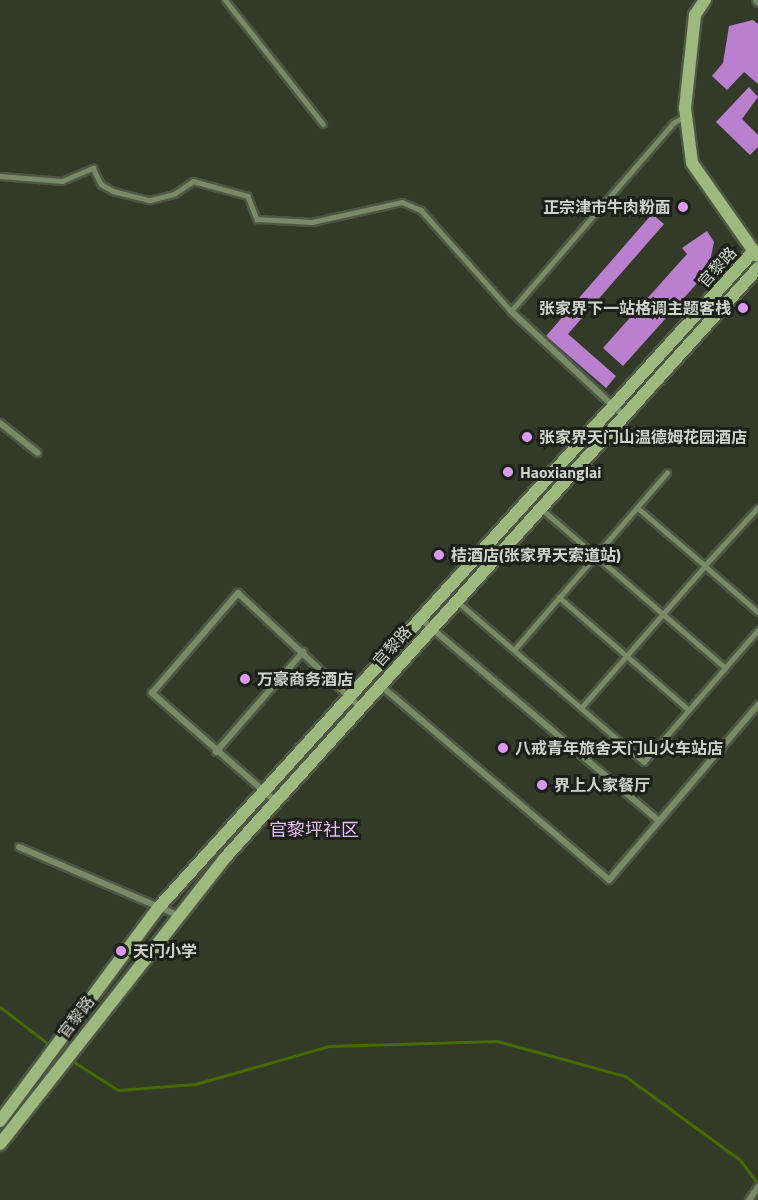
<!DOCTYPE html>
<html>
<head>
<meta charset="utf-8">
<style>
  body { margin:0 }
  #map { position:relative; width:758px; height:1200px; overflow:hidden; background:#323b28; font-family:"Titillium Web","Noto Sans SC",sans-serif }
  div>[style] { position:absolute }
  [style*='--x'] { left:calc(var(--x)*1px); top:calc(var(--y)*1px); width:calc(var(--w)*1px); rotate:calc(var(--a)*1deg) }
  .stream>* { height:3px; margin:-1.5px; padding:0 1.5px; transform-origin:1.5px; border-radius:1.5px; background:#476b00 }
  .building>* { inset:0; background:#ba80cf }
  .roads { filter:drop-shadow(2px 0 #4e5745) drop-shadow(-2px 0 #4e5745) drop-shadow(0 2px #4e5745) drop-shadow(0 -2px #4e5745) }
  .service>* { height:4.5px; margin:-2.25px; padding:0 2.25px; transform-origin:2.25px; border-radius:2.25px; background:#788a66 }
  .pedestrian>* { height:5px; margin:-2.5px; padding:0 2.5px; transform-origin:2.5px; border-radius:2.5px; background:#788a66 }
  .minor>* { height:6px; margin:-3px; padding:0 3px; transform-origin:3px; border-radius:3px; background:#788a66 }
  .secondary>* { height:12px; margin:-6px; padding:0 6px; transform-origin:6px; border-radius:6px; background:#9db97e }
  .dots>* { width:16px; height:16px; translate:-50% -50%; box-sizing:border-box; border:3px solid #1c2018; border-radius:50% }
  span { translate:-50% -50%; white-space:nowrap; text-align:center; line-height:1.15; -webkit-text-stroke:6px #1c2018; paint-order:stroke }
  .poi-label { font-size:16px; color:#ced4c8; font-weight:700 }
  .right { translate:-100% -50%; text-align:right }
  .left { translate:0 -50%; text-align:left }
  .street-label { font-size:16px; color:#ced4c8 }
  .neighbourhood-label { font-size:18px; color:#ebbcfc }
</style>
</head>
<body>
<div id="map">
  <div class="stream">
    <i style="--x:0;--y:1007;--w:64;--a:37.4"></i>
    <i style="--x:71;--y:1060;--w:56;--a:32.6"></i>
    <i style="--x:118;--y:1090;--w:77;--a:-4.5"></i>
    <i style="--x:195;--y:1084;--w:139;--a:-15.8"></i>
    <i style="--x:329;--y:1046;--w:168;--a:-1.7"></i>
    <i style="--x:497;--y:1041;--w:133;--a:15.3"></i>
    <i style="--x:625;--y:1076;--w:142;--a:36.1"></i>
    <i style="--x:740;--y:1160;--w:30;--a:53"></i>
  </div>
  <div class="building">
    <i style="clip-path:polygon(753px 20px,758px 24px,758px 84px,744px 72px,727px 90px,712px 76px,723px 63px,729px 26px)"></i>
    <i style="clip-path:polygon(749px 87px,758px 97px,742px 119px,758px 135px,758px 147px,750px 155px,716px 122px)"></i>
    <i style="clip-path:polygon(652px 214px,664px 224px,568px 334px,616px 376px,606px 388px,546px 336px)"></i>
    <i style="clip-path:polygon(707px 231px,714px 242px,708px 271px,623px 366px,603px 348px,687px 254px,682px 248px)"></i>
  </div>
  <div class="roads">
    <div class="service">
      <i style="--x:0;--y:176;--w:62;--a:4.6"></i>
      <i style="--x:62;--y:181;--w:34;--a:-23"></i>
      <i style="--x:93;--y:168;--w:18;--a:63"></i>
      <i style="--x:101;--y:184;--w:14;--a:30"></i>
      <i style="--x:113;--y:191;--w:38;--a:14"></i>
      <i style="--x:150;--y:200;--w:25;--a:-14"></i>
      <i style="--x:174;--y:194;--w:23;--a:-34"></i>
      <i style="--x:193;--y:181;--w:57;--a:15.3"></i>
      <i style="--x:248;--y:196;--w:25;--a:69"></i>
      <i style="--x:257;--y:219;--w:55;--a:3.1"></i>
      <i style="--x:312;--y:222;--w:92;--a:-12.5"></i>
      <i style="--x:402;--y:202;--w:21;--a:23"></i>
      <i style="--x:421;--y:210;--w:135;--a:48.3"></i>
      <i style="--x:511;--y:311;--w:248;--a:-49.2"></i>
      <i style="--x:673;--y:123;--w:13;--a:-29"></i>
      <i style="--x:758;--y:508;--w:79;--a:132.4"></i>
      <i style="--x:705;--y:566;--w:70;--a:41"></i>
      <i style="--x:559;--y:597;--w:172;--a:41"></i>
      <i style="--x:458;--y:602;--w:245;--a:40.7"></i>
      <i style="--x:644;--y:762;--w:124;--a:-49.2"></i>
      <i style="--x:725;--y:668;--w:243;--a:-139.2"></i>
      <i style="--x:514;--y:650;--w:234;--a:-49.2"></i>
      <i style="--x:725;--y:668;--w:50;--a:-49"></i>
      <i style="--x:581;--y:708;--w:189;--a:-48.9"></i>
      <i style="--x:705;--y:566;--w:89;--a:-139.5"></i>
    </div>
    <div class="pedestrian">
      <i style="--x:225;--y:0;--w:158;--a:51.7"></i>
      <i style="--x:755;--y:0;--w:4;--a:45"></i>
    </div>
    <div class="minor">
      <i style="--x:511;--y:311;--w:153;--a:42.9"></i>
      <i style="--x:0;--y:423;--w:48;--a:38.3"></i>
      <i style="--x:422;--y:620;--w:308;--a:40.3"></i>
      <i style="--x:380;--y:685;--w:301;--a:40.4"></i>
      <i style="--x:609;--y:880;--w:230;--a:-49.6"></i>
      <i style="--x:216;--y:752;--w:133;--a:-49"></i>
      <i style="--x:275;--y:801;--w:164;--a:-138.7"></i>
      <i style="--x:152;--y:693;--w:132;--a:-49.3"></i>
      <i style="--x:238;--y:593;--w:167;--a:43.1"></i>
      <i style="--x:19;--y:847;--w:173;--a:23.2"></i>
      <i style="--x:749;--y:1200;--w:16;--a:-55"></i>
    </div>
    <div class="secondary">
      <i style="--x:705;--y:0;--w:18;--a:124"></i>
      <i style="--x:695;--y:15;--w:94;--a:96.1"></i>
      <i style="--x:685;--y:108;--w:55;--a:82.7"></i>
      <i style="--x:692;--y:163;--w:113;--a:55"></i>
      <i style="--x:0;--y:1121;--w:267;--a:-53.4"></i>
      <i style="--x:159;--y:907;--w:884;--a:-47.8"></i>
      <i style="--x:0;--y:1144;--w:362;--a:-51.8"></i>
      <i style="--x:224;--y:859;--w:797;--a:-47.9"></i>
    </div>
  </div>
  <div class="dots">
    <i style="left:683px;top:207px;background:#dc99f4"></i>
    <i style="left:743px;top:308px;background:#dc99f4"></i>
    <i style="left:527px;top:437px;background:#dc99f4"></i>
    <i style="left:508px;top:472px;background:#dc99f4"></i>
    <i style="left:439px;top:555px;background:#dc99f4"></i>
    <i style="left:245px;top:679px;background:#dc99f4"></i>
    <i style="left:503px;top:748px;background:#dc99f4"></i>
    <i style="left:542px;top:785px;background:#dc99f4"></i>
    <i style="left:121px;top:951px;background:#dc99f4"></i>
  </div>
  <div class="poi-label">
    <span class="right" style="left:671px;top:207px">正宗津市牛肉粉面</span>
    <span class="right" style="left:731px;top:308px">张家界下一站格调主题客栈</span>
    <span class="left" style="left:539px;top:437px">张家界天门山温德姆花园酒店</span>
    <span class="left" style="left:520px;top:472px">Haoxianglai</span>
    <span class="left" style="left:451px;top:555px">桔酒店(张家界天索道站)</span>
    <span class="left" style="left:257px;top:679px">万豪商务酒店</span>
    <span class="left" style="left:515px;top:748px">八戒青年旅舍天门山火车站店</span>
    <span class="left" style="left:554px;top:785px">界上人家餐厅</span>
    <span class="left" style="left:133px;top:951px">天门小学</span>
  </div>
  <div class="street-label">
    <span style="left:717px;top:267px;rotate:-48deg">官黎路</span>
    <span style="left:392px;top:646px;rotate:-48deg">官黎路</span>
    <span style="left:76px;top:1017px;rotate:-53deg">官黎路</span>
  </div>
  <div class="neighbourhood-label">
    <span style="left:314px;top:830px">官黎坪社区</span>
  </div>
</div>
</body>
</html>
